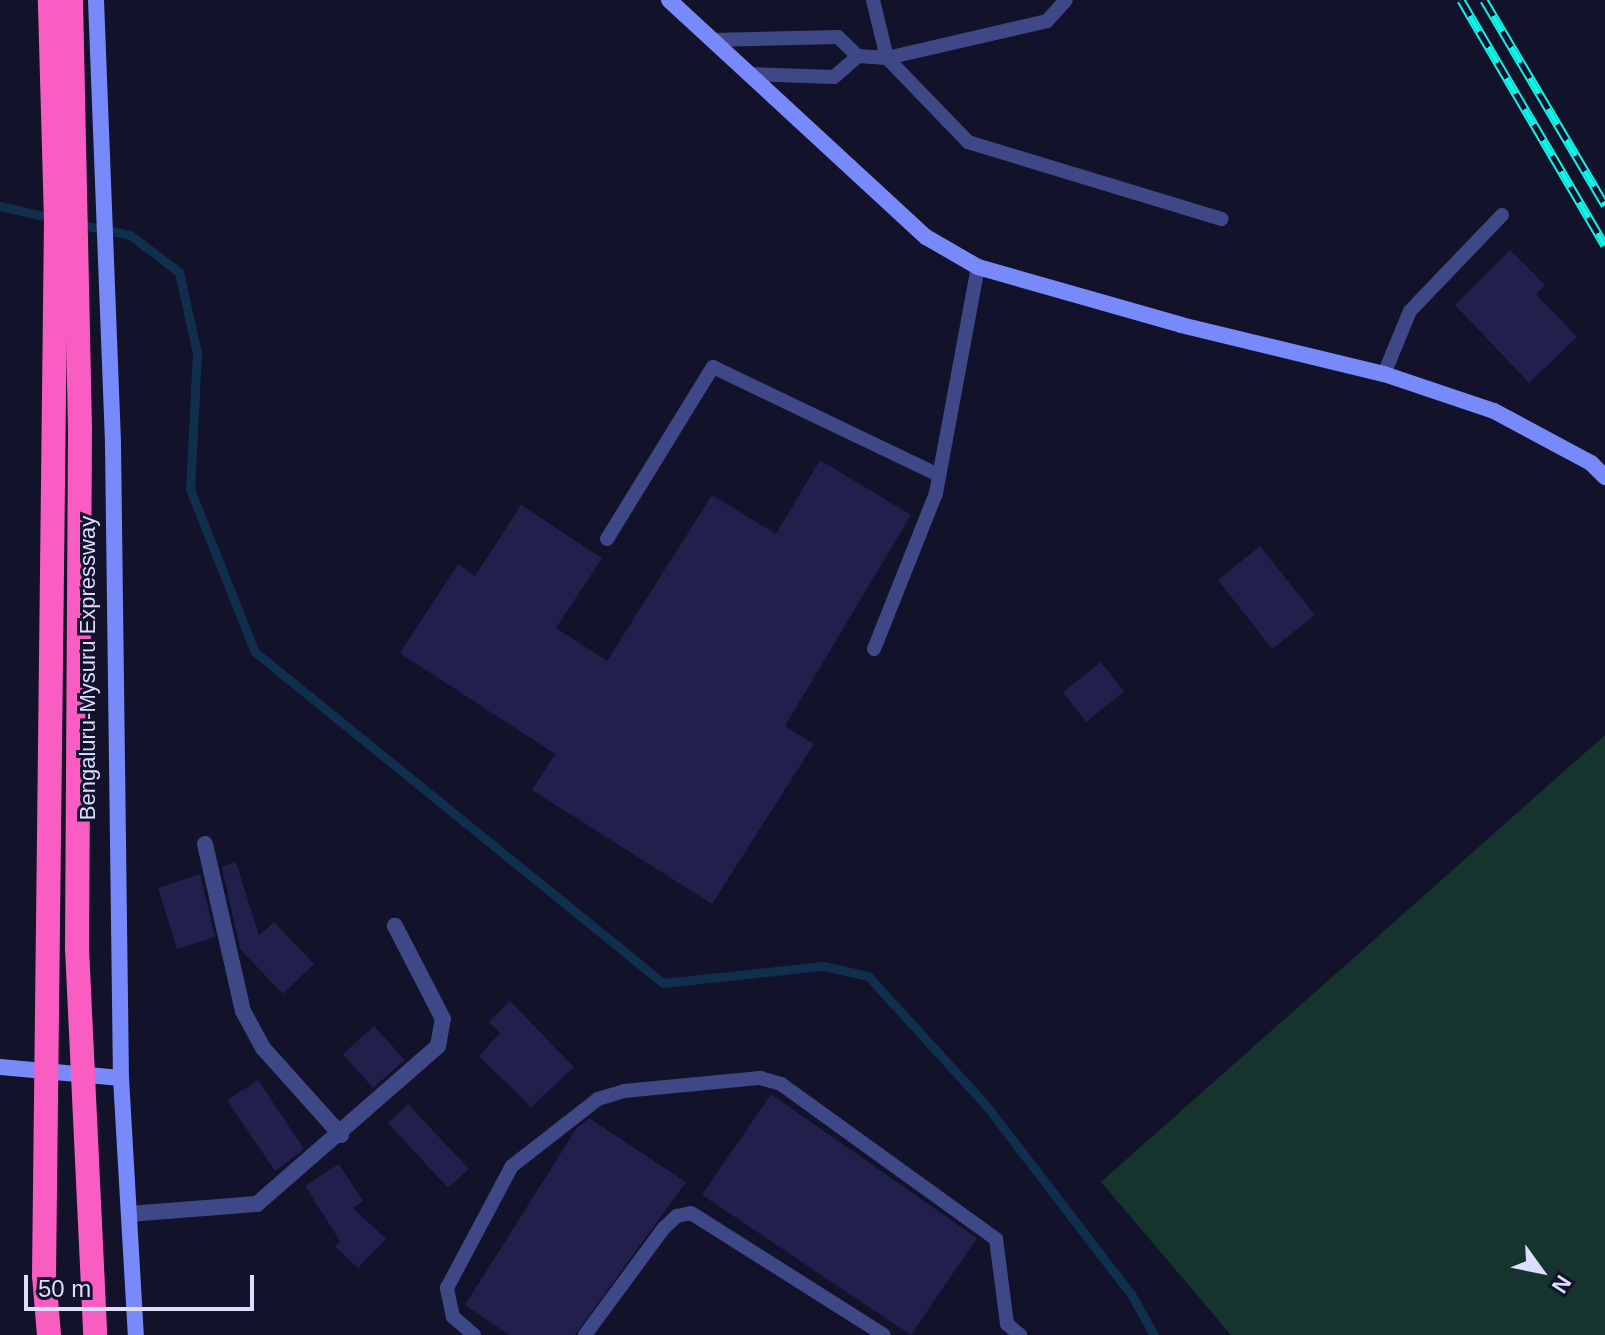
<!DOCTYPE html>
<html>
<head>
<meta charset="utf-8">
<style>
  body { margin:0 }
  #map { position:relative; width:1605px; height:1335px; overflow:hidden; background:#12122a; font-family:Helvetica,sans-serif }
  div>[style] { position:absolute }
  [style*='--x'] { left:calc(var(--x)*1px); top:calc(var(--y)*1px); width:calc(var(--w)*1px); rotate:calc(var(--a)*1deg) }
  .green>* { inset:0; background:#15342e }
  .stream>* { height:9px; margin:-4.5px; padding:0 4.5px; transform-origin:4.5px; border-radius:4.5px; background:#0f2f4c }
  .building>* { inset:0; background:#211f4b }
  .lane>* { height:14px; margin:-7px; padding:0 7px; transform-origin:7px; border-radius:7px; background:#3f4887 }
  .street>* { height:16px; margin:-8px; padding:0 8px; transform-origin:8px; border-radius:8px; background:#3f4887 }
  .secondary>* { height:16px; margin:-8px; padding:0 8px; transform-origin:8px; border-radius:8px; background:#788afa }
  .highway>* { height:24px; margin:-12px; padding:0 12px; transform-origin:12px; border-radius:12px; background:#f95dc1 }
  .rail>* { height:9px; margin-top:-4.5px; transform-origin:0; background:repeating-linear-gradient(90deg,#12122a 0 18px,#11f5e8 0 36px); box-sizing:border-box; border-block:2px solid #11f5e8 }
  .highway-bridge>* { height:24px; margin:-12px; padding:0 12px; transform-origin:12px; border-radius:12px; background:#f95dc1 }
  span { translate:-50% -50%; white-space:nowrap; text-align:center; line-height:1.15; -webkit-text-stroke:6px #12122a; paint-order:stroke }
  .street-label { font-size:22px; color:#dddefe }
  .north { position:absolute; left:1501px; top:1231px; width:80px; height:80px; -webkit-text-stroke:6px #12122a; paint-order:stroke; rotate:123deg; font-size:22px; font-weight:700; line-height:32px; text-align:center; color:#dddefe }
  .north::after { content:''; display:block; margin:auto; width:28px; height:36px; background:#dddefe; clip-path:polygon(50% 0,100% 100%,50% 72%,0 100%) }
  .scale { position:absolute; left:24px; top:1275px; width:230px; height:36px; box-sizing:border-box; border:4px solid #dddefe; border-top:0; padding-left:10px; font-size:24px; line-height:28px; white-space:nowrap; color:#dddefe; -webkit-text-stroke:6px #12122a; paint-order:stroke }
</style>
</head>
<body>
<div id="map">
  <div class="green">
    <i style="clip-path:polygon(1605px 735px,1605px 1335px,1231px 1335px,1101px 1182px)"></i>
  </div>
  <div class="stream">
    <i style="--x:0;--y:206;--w:57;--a:13.1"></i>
    <i style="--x:78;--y:224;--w:53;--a:11.9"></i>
    <i style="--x:130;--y:235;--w:61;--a:37.1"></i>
    <i style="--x:179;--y:272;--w:83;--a:77.5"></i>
    <i style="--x:197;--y:353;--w:136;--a:92.9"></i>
    <i style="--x:190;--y:489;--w:175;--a:68.3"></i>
    <i style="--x:255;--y:652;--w:525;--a:39.05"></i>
    <i style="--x:663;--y:983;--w:161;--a:-6.1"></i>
    <i style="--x:823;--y:966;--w:46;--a:12.5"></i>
    <i style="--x:868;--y:976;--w:173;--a:47.6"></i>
    <i style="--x:985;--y:1104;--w:240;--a:52.5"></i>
    <i style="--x:1131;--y:1294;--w:47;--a:60.7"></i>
  </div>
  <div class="building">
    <i style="clip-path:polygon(1510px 250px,1545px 285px,1536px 294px,1577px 337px,1529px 383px,1455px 305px)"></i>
    <i style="clip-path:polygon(820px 460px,911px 515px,785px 726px,814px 744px,712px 904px,532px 790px,555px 754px,400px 653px,458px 564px,475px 576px,521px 505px,602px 558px,556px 628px,607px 661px,712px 495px,776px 534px)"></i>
    <i style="clip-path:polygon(1260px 546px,1315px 615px,1272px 649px,1218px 580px)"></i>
    <i style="clip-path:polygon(1101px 662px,1124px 692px,1086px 722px,1063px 692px)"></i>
    <i style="clip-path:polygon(236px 862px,259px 936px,274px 922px,314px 964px,283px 994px,240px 949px,222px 867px)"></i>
    <i style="clip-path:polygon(200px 874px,215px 937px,177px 949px,158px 888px)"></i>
    <i style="clip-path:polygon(510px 1001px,574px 1067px,531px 1107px,479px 1056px,500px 1033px,489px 1022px)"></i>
    <i style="clip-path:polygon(374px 1026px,405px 1060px,373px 1088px,343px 1054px)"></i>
    <i style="clip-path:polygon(258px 1080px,304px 1149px,275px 1171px,227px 1100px)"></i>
    <i style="clip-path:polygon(771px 1094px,977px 1238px,911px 1335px,702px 1195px)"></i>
    <i style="clip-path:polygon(408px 1104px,469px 1169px,448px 1188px,388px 1123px)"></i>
    <i style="clip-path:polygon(589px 1118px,686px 1182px,575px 1335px,509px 1335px,465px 1305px,576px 1129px)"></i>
    <i style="clip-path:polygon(339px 1164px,363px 1201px,353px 1208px,386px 1239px,358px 1268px,335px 1246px,340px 1241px,305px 1186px)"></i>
  </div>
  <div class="lane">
    <i style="--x:873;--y:0;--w:60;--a:76.4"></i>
    <i style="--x:887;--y:58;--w:117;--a:46"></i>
    <i style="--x:968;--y:142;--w:265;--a:16.9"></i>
    <i style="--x:713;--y:40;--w:125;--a:-1.4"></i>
    <i style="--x:838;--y:37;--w:28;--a:44"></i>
    <i style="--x:858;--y:56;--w:29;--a:4"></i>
    <i style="--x:887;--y:58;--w:164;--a:-13"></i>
    <i style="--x:1047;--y:21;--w:28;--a:-48"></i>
    <i style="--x:750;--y:74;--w:84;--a:2"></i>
    <i style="--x:834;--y:77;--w:32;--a:-41"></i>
    <i style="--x:1384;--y:374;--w:68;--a:-67.6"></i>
    <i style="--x:1410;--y:311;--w:133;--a:-46.2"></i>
    <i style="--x:607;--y:539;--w:202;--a:-58.4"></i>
    <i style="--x:713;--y:367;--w:250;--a:25.6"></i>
    <i style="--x:874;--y:649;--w:168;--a:-68.3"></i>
    <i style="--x:936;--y:493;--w:230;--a:-79.5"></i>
    <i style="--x:474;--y:1335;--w:28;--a:-139"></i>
    <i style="--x:453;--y:1317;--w:30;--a:-102"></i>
    <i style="--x:447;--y:1288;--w:138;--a:-62"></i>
    <i style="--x:512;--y:1166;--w:109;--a:-37.9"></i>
    <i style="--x:598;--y:1099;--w:27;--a:-17"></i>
    <i style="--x:624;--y:1091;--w:137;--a:-5.5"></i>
    <i style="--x:760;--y:1078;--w:22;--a:16"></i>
    <i style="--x:781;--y:1084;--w:265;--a:35.8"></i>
    <i style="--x:996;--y:1239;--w:86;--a:82.6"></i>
    <i style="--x:1007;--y:1324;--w:17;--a:40"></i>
    <i style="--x:585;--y:1335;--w:133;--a:-53.6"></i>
    <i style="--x:664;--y:1228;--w:18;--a:-43"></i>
    <i style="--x:677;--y:1216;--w:14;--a:-12"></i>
    <i style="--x:691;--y:1213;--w:228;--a:32.3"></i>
  </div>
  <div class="street">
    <i style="--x:205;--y:844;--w:171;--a:77.2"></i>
    <i style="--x:243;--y:1011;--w:42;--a:61.6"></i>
    <i style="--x:263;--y:1048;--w:117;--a:48.1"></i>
    <i style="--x:129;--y:1214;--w:128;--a:-4.5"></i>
    <i style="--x:257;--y:1204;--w:240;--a:-41.1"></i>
    <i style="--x:438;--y:1046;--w:27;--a:-80"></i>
    <i style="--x:443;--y:1019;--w:105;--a:-117.3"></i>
  </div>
  <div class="secondary">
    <i style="--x:96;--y:0;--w:444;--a:87.8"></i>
    <i style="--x:113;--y:444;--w:634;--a:89.28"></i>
    <i style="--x:121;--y:1078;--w:257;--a:86.7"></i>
    <i style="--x:669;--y:0;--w:350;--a:42.7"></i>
    <i style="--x:926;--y:237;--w:60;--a:30"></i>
    <i style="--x:978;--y:267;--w:211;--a:15.9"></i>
    <i style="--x:1181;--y:325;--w:209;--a:13.6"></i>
    <i style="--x:1384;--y:374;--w:116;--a:18.6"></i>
    <i style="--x:1494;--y:411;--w:110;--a:28.2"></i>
    <i style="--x:1591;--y:463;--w:20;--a:45"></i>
    <i style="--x:0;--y:1067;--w:121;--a:5.2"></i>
  </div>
  <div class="highway">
    <i style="--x:71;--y:0;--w:429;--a:88.8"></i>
    <i style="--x:80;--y:429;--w:519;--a:90.33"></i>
    <i style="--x:77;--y:948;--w:387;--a:87.3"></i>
  </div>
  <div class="rail">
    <i style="--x:1461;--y:0;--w:284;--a:59.6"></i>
    <i style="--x:1484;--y:0;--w:238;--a:59.4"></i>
  </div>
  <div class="highway-bridge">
    <i style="--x:49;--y:1335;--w:59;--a:-94.8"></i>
    <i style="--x:44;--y:1276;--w:1055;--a:-89.35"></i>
    <i style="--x:56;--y:221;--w:221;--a:-91.6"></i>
  </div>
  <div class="street-label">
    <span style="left:88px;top:668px;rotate:-90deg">Bengaluru-Mysuru Expressway</span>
  </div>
  <div class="north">N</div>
  <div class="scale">50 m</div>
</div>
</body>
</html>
